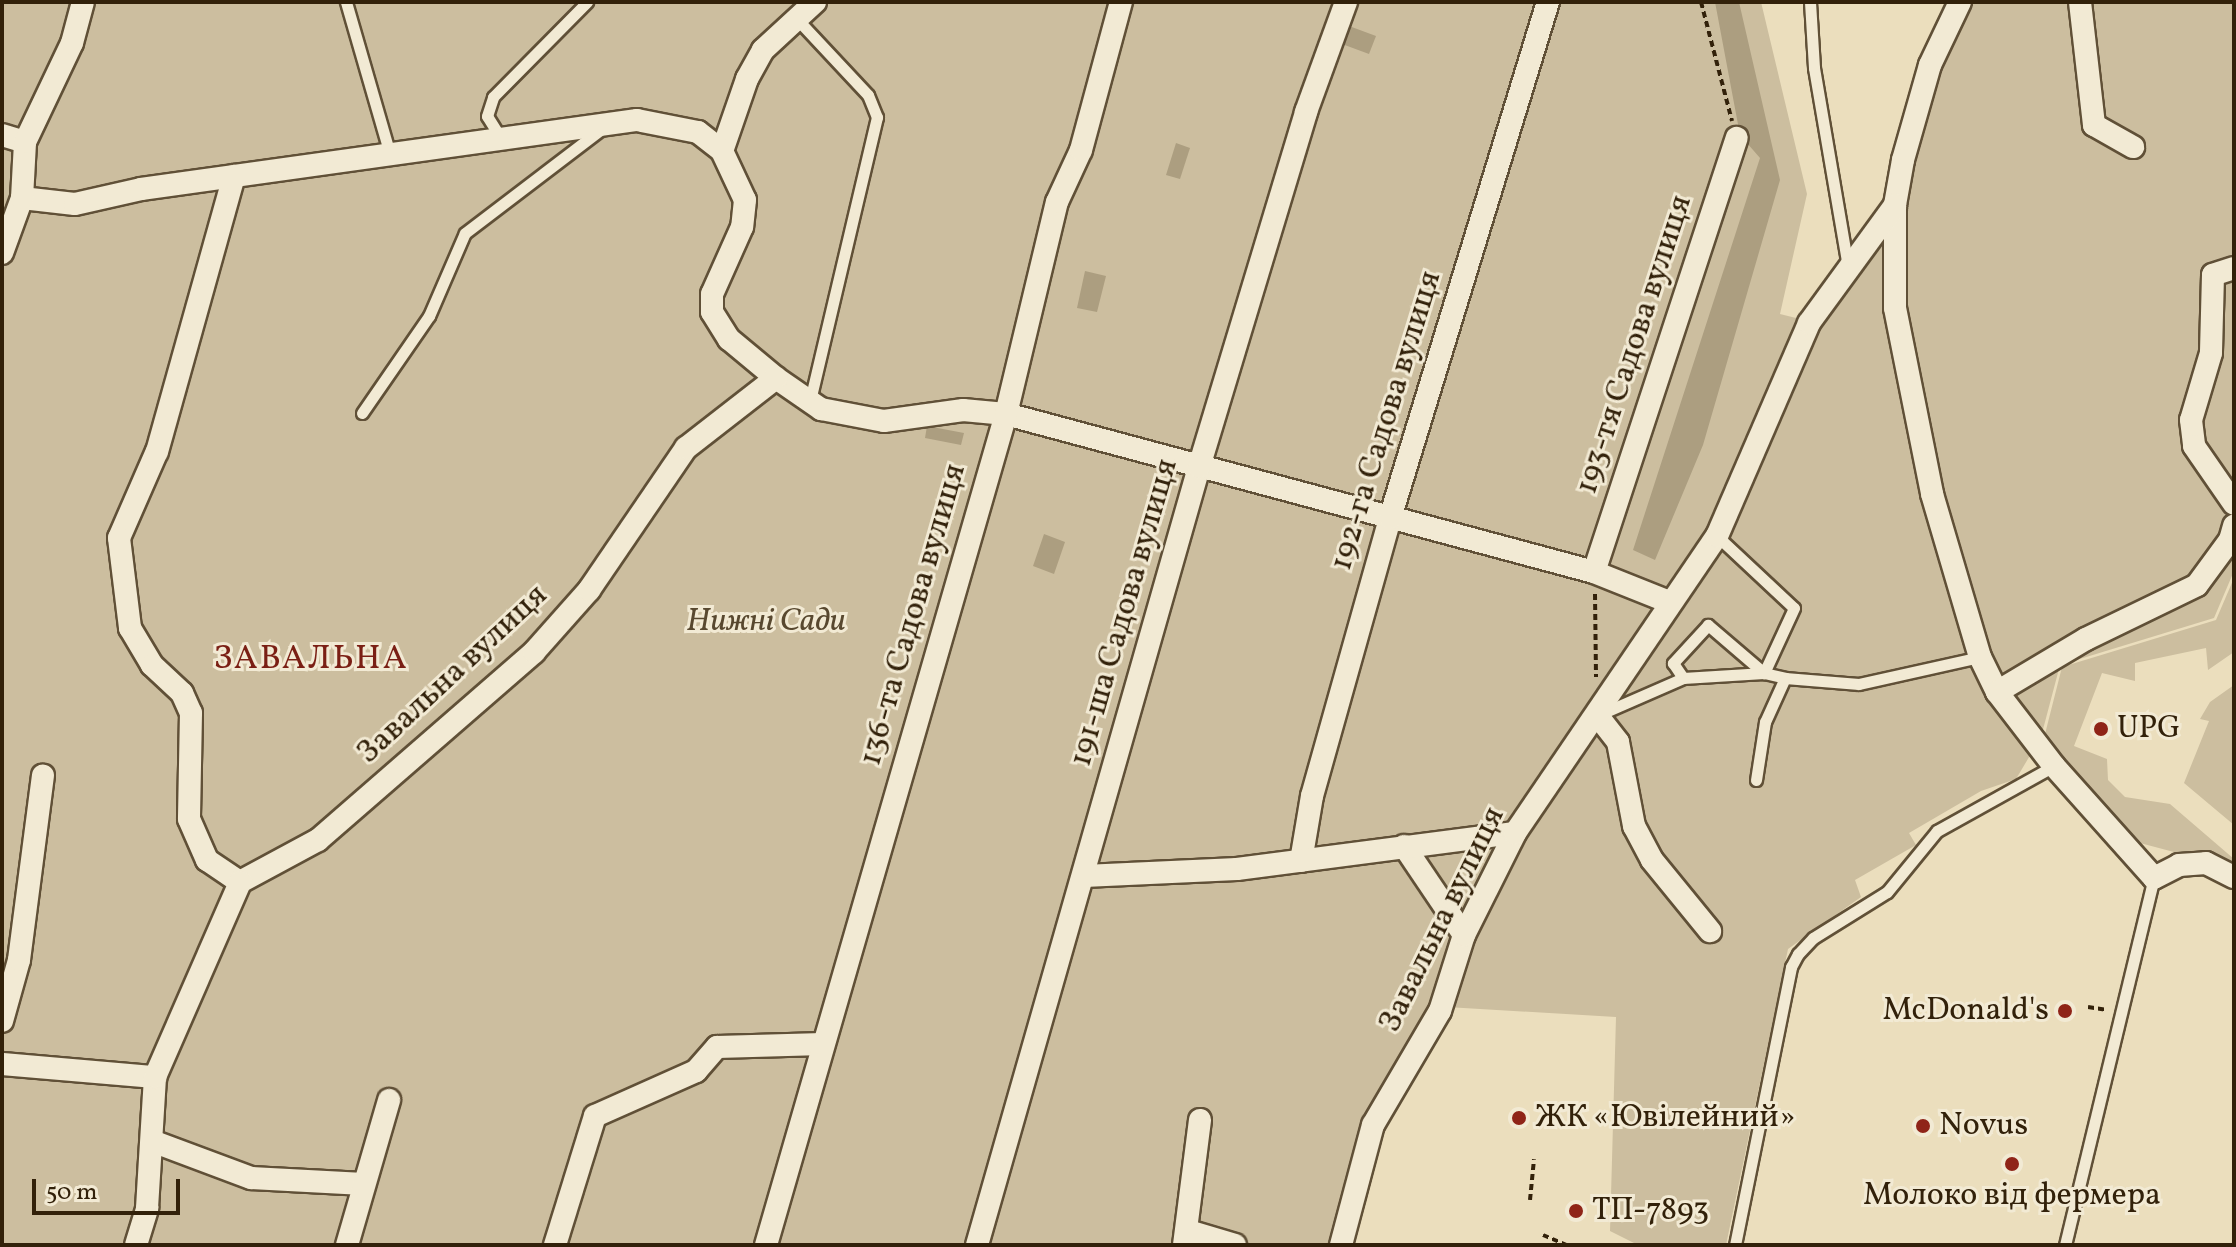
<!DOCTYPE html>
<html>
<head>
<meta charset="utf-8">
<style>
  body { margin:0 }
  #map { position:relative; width:2236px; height:1247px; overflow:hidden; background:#ebdebd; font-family:Vollkorn,serif }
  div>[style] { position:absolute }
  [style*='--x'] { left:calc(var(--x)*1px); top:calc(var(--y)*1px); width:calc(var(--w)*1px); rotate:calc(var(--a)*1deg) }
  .green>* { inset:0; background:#ccbe9f }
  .water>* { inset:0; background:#ac9e80 }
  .path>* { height:4px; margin-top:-2px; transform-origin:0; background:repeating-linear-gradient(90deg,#32210a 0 6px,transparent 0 10px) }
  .roads { filter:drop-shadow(2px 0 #605037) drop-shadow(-2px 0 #605037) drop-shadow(0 2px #605037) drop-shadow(0 -2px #605037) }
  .service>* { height:11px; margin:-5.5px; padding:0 5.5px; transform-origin:5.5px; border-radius:5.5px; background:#f2ead4 }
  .minor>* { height:22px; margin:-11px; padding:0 11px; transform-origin:11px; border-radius:11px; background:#f2ead4 }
  .dots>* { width:22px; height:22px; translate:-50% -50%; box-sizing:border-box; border:4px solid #f2ead4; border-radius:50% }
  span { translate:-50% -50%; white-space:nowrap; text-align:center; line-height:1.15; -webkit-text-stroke:6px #f2ead4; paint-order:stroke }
  .street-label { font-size:32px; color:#32210a }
  .park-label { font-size:32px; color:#58482f; font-style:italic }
  .poi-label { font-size:32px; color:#32210a }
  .left { translate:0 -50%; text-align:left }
  .right { translate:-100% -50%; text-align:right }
  .neighbourhood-label { font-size:34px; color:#7a1f14; letter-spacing:2px }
  .frame { position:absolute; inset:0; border:4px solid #32210a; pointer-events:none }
  .scale { position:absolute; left:32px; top:1179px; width:148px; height:36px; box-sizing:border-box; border:4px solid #32210a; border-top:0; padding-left:10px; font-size:24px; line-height:28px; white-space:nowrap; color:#32210a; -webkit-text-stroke:6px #f2ead4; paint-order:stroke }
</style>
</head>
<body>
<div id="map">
  <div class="green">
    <i style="clip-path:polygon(2px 2px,1761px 2px,1807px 194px,1780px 314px,1804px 320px,1885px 195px,1918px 69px,1949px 2px,2234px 2px,2234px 571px,2214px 618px,2060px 665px,2041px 737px,2016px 779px,1981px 791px,1909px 833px,1916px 845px,1855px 880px,1861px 897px,1788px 949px,1726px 1245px,1638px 1245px,1610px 1231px,1616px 1017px,1430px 1006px,1363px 1124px,1327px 1245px,2px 1245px)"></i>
    <i style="clip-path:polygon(2234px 578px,2234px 652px,2208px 670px,2206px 648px,2135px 663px,2135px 681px,2102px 673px,2074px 746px,2107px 759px,2108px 780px,2125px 797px,2170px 804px,2234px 859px,2234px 868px,2140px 843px,2044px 738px,2062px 667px,2216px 620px)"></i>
    <i style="clip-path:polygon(2234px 685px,2234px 825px,2184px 783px,2209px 721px,2200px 719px,2210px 702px)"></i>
  </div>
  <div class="water">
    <i style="clip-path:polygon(1715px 2px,1739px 2px,1780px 180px,1703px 445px,1655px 560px,1633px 550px,1760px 158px,1740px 135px)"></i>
    <i style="clip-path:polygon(1349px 26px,1376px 36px,1369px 54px,1342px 44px)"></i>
    <i style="clip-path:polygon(1176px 143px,1190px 148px,1180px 179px,1166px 175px)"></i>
    <i style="clip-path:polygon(1085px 271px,1106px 276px,1097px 312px,1077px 308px)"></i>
    <i style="clip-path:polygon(927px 426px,964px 433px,961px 445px,925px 438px)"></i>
    <i style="clip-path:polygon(1044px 534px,1065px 542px,1054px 574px,1033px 566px)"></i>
  </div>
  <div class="path">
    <i style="--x:1701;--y:2;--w:123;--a:75.4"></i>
    <i style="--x:1595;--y:594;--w:83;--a:89.3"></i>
    <i style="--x:2088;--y:1007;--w:18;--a:9"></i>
    <i style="--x:1530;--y:1200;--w:41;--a:-84.4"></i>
    <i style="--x:1543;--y:1235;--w:25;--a:23"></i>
  </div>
  <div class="roads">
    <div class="service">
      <i style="--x:346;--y:2;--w:158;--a:73.9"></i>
      <i style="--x:1810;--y:2;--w:66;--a:86.5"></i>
      <i style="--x:1814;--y:68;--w:201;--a:80.3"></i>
      <i style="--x:796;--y:18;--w:105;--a:46.9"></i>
      <i style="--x:868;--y:95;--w:24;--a:68"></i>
      <i style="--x:877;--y:117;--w:292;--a:103.3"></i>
      <i style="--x:502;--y:140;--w:28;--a:-122"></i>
      <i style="--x:487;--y:116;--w:20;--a:-72"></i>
      <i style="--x:493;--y:97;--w:134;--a:-45.3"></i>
      <i style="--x:362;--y:413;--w:118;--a:-55.4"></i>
      <i style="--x:429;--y:316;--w:90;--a:-66.6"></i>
      <i style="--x:465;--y:233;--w:170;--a:-37.3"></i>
      <i style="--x:1717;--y:536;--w:105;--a:43.1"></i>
      <i style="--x:1794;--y:608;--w:72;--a:114.8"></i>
      <i style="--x:1764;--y:673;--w:74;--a:-139.4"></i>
      <i style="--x:1708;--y:625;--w:52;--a:132.6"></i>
      <i style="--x:1673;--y:663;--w:18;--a:56"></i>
      <i style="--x:1683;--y:678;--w:81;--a:-3.5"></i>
      <i style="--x:1764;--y:673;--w:22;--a:13"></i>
      <i style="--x:1603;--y:713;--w:87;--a:-23.6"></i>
      <i style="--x:1756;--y:780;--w:59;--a:-81.2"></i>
      <i style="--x:1765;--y:722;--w:48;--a:-65.6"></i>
      <i style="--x:1785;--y:678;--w:74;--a:4.6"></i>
      <i style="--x:1859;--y:684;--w:124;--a:-12.6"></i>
      <i style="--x:1735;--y:1245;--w:284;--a:-78.6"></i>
      <i style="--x:1791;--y:967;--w:15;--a:-62"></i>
      <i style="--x:1798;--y:954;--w:22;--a:-47"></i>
      <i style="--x:1813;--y:938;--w:87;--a:-31.9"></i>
      <i style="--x:1887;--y:892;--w:79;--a:-50.7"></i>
      <i style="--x:1937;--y:831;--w:134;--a:-29.1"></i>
      <i style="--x:2065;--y:1245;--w:378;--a:-76.4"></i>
    </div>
    <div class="minor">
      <i style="--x:815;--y:2;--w:71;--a:137.3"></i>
      <i style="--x:763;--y:50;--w:33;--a:119"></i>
      <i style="--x:747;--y:79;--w:76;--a:109.1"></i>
      <i style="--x:722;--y:151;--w:54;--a:64.9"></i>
      <i style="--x:745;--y:200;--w:27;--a:96"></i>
      <i style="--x:742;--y:227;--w:73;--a:114.1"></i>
      <i style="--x:712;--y:294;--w:18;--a:90"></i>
      <i style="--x:712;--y:312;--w:32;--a:58"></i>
      <i style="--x:729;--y:339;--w:61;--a:39.7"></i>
      <i style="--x:776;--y:378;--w:55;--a:34.6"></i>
      <i style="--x:821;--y:409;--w:64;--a:10.8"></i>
      <i style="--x:884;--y:421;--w:80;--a:-7.9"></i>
      <i style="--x:963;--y:410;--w:43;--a:5.3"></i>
      <i style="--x:1006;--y:414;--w:609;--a:15.04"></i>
      <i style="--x:1594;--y:572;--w:81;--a:21.8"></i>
      <i style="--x:1960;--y:2;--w:70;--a:115.5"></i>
      <i style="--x:1930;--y:65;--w:99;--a:105.9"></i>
      <i style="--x:1903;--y:160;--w:46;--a:100.1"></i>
      <i style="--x:1895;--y:205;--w:103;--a:90"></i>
      <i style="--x:1895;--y:308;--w:190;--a:78.7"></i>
      <i style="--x:1932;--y:494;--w:170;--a:73.6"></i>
      <i style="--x:1980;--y:657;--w:39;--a:64"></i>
      <i style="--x:1997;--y:692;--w:93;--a:52.4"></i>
      <i style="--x:2054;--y:766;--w:150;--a:48.2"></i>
      <i style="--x:2154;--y:878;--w:28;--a:-27"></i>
      <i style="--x:2179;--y:865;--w:27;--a:-4"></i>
      <i style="--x:2206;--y:863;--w:31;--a:27"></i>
      <i style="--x:2080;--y:2;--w:124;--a:83.5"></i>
      <i style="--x:2094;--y:125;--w:45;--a:29.4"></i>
      <i style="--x:2;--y:135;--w:24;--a:17"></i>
      <i style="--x:234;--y:176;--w:286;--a:105.6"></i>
      <i style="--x:157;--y:451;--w:95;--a:113.6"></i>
      <i style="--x:119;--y:538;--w:91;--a:83"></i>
      <i style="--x:130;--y:628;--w:43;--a:59.3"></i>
      <i style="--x:152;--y:665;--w:41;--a:43"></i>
      <i style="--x:182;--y:693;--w:22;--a:66"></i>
      <i style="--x:191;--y:713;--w:106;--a:91.1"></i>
      <i style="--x:189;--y:819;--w:45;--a:66.3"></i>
      <i style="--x:207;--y:860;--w:40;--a:34"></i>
      <i style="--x:22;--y:198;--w:53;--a:6.5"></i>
      <i style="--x:75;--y:204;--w:68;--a:-12.8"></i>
      <i style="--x:141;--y:189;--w:501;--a:-7.92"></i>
      <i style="--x:637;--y:120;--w:62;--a:11.1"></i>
      <i style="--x:698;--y:132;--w:31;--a:38"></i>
      <i style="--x:2;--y:253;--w:59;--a:-70"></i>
      <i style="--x:22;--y:198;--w:56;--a:-86.9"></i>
      <i style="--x:25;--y:142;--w:110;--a:-64.6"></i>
      <i style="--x:72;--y:43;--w:42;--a:-75"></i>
      <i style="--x:2234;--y:268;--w:22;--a:162"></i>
      <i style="--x:2213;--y:275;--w:78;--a:91.5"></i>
      <i style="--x:2211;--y:353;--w:70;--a:106.6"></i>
      <i style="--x:2191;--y:420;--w:26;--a:83"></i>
      <i style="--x:2194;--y:446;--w:70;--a:55.4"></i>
      <i style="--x:1594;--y:572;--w:457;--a:-71.8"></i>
      <i style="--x:1997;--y:692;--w:104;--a:-30.8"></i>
      <i style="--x:2086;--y:639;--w:123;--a:-25.9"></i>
      <i style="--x:2197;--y:585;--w:56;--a:-53.7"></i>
      <i style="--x:2230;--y:540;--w:15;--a:-74"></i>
      <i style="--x:1597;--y:715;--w:34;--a:52"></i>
      <i style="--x:1618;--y:742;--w:86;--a:79.2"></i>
      <i style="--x:1634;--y:826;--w:38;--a:62"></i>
      <i style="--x:1652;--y:860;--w:92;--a:50.8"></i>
      <i style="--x:1404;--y:846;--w:107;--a:56"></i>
      <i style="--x:1301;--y:861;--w:66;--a:-80.4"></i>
      <i style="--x:1312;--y:796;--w:289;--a:-74.3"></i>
      <i style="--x:1390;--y:518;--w:540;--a:-72.98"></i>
      <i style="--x:1084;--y:876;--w:153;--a:-2.6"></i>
      <i style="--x:1237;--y:869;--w:280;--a:-7.4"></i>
      <i style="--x:240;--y:882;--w:89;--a:-28.3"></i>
      <i style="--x:318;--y:840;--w:286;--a:-41"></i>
      <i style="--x:534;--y:652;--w:83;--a:-48.4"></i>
      <i style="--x:589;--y:590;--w:172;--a:-55.7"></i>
      <i style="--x:686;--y:448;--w:114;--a:-37.9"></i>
      <i style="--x:2;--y:1021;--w:63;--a:-74.4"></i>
      <i style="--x:19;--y:960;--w:186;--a:-82.6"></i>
      <i style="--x:2;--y:1064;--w:154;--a:4.9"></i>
      <i style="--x:152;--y:1141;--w:106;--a:20.5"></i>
      <i style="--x:251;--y:1178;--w:113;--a:3"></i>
      <i style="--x:1188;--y:1231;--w:49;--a:16.6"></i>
      <i style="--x:136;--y:1245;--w:39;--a:-73"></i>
      <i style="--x:147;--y:1208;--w:131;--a:-86.5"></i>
      <i style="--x:155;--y:1077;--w:213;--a:-66.4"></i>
      <i style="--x:347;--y:1245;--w:151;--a:-73.8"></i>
      <i style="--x:555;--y:1245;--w:135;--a:-72.8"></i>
      <i style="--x:595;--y:1116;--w:111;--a:-24"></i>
      <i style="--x:696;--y:1071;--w:32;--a:-49"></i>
      <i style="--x:717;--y:1047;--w:106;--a:-1.6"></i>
      <i style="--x:766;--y:1245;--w:865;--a:-73.89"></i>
      <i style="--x:1006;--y:414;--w:218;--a:-76.5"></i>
      <i style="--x:1057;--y:202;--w:57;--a:-65.2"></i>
      <i style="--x:1081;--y:150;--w:153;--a:-74.9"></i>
      <i style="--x:977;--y:1245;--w:809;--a:-74.07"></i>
      <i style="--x:1199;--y:467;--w:371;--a:-73.2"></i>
      <i style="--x:1306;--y:112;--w:117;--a:-70"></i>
      <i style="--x:1184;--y:1245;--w:126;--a:-82.7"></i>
      <i style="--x:1341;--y:1245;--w:124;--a:-75.1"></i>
      <i style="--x:1373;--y:1125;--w:132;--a:-59.6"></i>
      <i style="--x:1440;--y:1011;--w:80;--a:-72.5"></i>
      <i style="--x:1464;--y:935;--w:114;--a:-63.4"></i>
      <i style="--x:1515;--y:833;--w:359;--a:-55.8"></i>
      <i style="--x:1717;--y:536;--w:232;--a:-66.6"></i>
      <i style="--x:1809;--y:323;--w:146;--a:-53.9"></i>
    </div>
  </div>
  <div class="dots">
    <i style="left:2101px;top:729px;background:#8f2418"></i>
    <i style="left:2065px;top:1011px;background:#8f2418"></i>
    <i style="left:1519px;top:1118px;background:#8f2418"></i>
    <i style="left:1923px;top:1126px;background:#8f2418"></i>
    <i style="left:2012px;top:1164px;background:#8f2418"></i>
    <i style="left:1576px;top:1211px;background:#8f2418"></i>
  </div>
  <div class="street-label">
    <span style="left:1635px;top:345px;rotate:-72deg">193-тя Садова вулиця</span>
    <span style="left:1387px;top:421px;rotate:-73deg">192-га Садова вулиця</span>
    <span style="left:1125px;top:613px;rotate:-74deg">191-ша Садова вулиця</span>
    <span style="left:914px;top:615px;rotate:-74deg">136-та Садова вулиця</span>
    <span style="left:453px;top:675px;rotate:-43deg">Завальна вулиця</span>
    <span style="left:1443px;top:920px;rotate:-64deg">Завальна вулиця</span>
  </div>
  <div class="park-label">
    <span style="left:766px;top:622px">Нижні Сади</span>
  </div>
  <div class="poi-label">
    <span class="left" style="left:2117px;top:729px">UPG</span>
    <span class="right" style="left:2049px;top:1011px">McDonald's</span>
    <span class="left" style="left:1535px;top:1118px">ЖК «Ювілейний»</span>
    <span class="left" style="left:1939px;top:1126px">Novus</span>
    <span style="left:2012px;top:1196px">Молоко від фермера</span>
    <span class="left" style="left:1592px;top:1211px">ТП-7893</span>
  </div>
  <div class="neighbourhood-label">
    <span style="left:311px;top:660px">ЗАВАЛЬНА</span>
  </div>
  <div class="frame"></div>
  <div class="scale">50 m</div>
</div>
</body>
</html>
